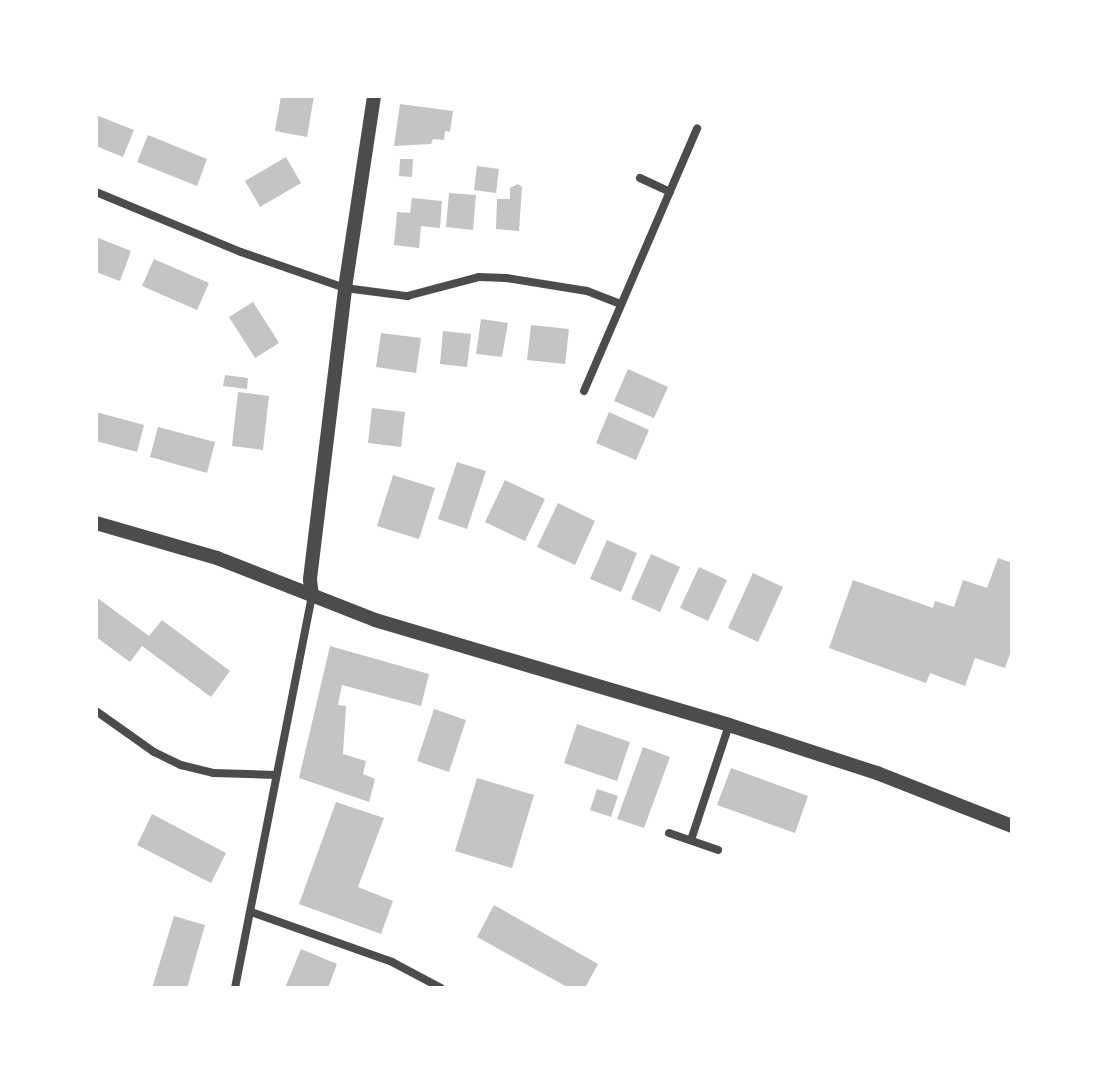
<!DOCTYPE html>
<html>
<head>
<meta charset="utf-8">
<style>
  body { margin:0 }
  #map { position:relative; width:1108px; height:1084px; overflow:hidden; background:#fff; font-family:Jost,sans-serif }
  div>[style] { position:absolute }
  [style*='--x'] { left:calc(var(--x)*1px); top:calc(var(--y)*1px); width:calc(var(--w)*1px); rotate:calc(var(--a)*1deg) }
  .building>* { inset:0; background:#c4c4c4 }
  .minor>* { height:8px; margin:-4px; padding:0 4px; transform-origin:4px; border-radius:4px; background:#4c4c4c }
  .tertiary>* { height:14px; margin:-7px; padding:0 7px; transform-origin:7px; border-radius:7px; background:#4c4c4c }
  span { translate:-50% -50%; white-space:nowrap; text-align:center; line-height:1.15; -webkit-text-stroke:7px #fff; paint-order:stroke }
  .frame { position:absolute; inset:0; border:98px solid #fff; pointer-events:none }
</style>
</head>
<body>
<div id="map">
  <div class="building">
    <i style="clip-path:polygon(281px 96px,314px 96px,307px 137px,275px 131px)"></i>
    <i style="clip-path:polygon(400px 104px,453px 111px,450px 132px,445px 131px,444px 140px,433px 139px,431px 144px,394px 146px)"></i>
    <i style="clip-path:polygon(96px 115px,134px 130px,123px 157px,96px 146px)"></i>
    <i style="clip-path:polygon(148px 135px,207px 159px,197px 186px,137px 162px)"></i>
    <i style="clip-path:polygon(286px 157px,301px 183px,260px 207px,245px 181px)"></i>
    <i style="clip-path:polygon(400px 159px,413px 159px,412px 177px,399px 176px)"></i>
    <i style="clip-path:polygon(477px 166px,499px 169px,496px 193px,474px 190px)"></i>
    <i style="clip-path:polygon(518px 184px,522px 187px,519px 231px,496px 229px,497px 199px,510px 199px,510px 188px)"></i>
    <i style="clip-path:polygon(449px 193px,476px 195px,473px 230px,446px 227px)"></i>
    <i style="clip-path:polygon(412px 198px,442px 201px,440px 228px,421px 226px,419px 248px,394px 245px,397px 212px,410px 213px)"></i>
    <i style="clip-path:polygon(96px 237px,131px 251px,120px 281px,96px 272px)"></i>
    <i style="clip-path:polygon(154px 259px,209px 283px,197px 310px,142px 286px)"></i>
    <i style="clip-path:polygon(253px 302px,279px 343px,255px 358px,229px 317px)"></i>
    <i style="clip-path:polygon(481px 319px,508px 323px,502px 357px,476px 354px)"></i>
    <i style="clip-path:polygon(531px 325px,569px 329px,565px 364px,527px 360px)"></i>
    <i style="clip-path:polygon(443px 331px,471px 334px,467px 367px,440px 364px)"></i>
    <i style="clip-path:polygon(381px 333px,421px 338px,416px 373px,376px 367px)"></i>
    <i style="clip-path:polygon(628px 369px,668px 387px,654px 418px,614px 401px)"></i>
    <i style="clip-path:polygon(225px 375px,248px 378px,247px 389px,223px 386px)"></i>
    <i style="clip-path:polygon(238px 392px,269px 396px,263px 450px,232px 446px)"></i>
    <i style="clip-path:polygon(372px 408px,405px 412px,401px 447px,368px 443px)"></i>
    <i style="clip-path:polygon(96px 412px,144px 425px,137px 452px,96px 441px)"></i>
    <i style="clip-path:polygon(609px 412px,649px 430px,636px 460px,596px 443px)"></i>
    <i style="clip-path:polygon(158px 427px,215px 442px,207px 473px,150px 457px)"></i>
    <i style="clip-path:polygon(457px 462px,486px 471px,467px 529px,438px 519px)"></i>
    <i style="clip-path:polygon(393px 475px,435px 488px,419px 539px,377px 526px)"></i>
    <i style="clip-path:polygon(505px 480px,545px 499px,525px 541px,485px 522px)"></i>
    <i style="clip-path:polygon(558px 503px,595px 521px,575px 565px,537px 547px)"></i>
    <i style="clip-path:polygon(607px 540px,637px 553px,621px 592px,590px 579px)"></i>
    <i style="clip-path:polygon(651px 554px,680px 567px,660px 612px,631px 599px)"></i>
    <i style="clip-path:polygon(998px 558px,1012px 563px,1012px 648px,1005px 668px,975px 658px,965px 686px,930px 673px,926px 683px,829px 648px,853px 580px,933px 608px,935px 601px,954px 607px,963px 580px,987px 588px)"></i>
    <i style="clip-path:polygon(699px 567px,727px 580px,708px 621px,680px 608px)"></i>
    <i style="clip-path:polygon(753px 573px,783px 587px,758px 642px,728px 628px)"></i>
    <i style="clip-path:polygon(96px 597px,149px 636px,162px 620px,230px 671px,211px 697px,142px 646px,130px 662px,96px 637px)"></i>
    <i style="clip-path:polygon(330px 646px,429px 674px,421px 706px,342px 685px,338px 705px,346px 706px,343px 754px,366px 761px,363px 774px,375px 779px,369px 802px,299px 778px)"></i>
    <i style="clip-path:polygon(434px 709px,466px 720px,449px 772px,417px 761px)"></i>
    <i style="clip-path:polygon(577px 724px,630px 742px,617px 781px,564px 763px)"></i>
    <i style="clip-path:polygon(643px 747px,670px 757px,644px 828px,617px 819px)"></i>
    <i style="clip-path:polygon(731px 768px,808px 796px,795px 833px,717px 805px)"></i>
    <i style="clip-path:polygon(477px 778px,534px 795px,512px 868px,455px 851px)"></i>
    <i style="clip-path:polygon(597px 789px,618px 796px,611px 817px,590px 810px)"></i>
    <i style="clip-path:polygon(336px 802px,384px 818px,358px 887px,393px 901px,381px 934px,299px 904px)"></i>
    <i style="clip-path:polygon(152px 814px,226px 853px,211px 883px,137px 845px)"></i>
    <i style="clip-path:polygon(494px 905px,598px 964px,585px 988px,569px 988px,477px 937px)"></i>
    <i style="clip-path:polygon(174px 916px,205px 925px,187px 988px,152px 988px)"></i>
    <i style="clip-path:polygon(301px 949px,337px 964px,328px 988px,285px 988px)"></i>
  </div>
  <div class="minor">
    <i style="--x:640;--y:178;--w:33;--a:25"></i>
    <i style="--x:96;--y:192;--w:157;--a:22.5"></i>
    <i style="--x:241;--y:252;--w:110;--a:19.1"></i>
    <i style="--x:345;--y:288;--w:63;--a:7.4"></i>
    <i style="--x:407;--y:296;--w:74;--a:-14.8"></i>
    <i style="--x:479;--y:277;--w:27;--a:2"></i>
    <i style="--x:506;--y:278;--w:82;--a:9.1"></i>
    <i style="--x:587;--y:291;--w:36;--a:21"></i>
    <i style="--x:584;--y:391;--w:286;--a:-66.7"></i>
    <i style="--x:96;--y:711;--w:71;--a:35.3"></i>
    <i style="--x:154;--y:752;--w:30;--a:26"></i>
    <i style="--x:181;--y:765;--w:33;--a:14"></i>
    <i style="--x:213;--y:773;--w:62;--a:1.8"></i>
    <i style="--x:669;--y:833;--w:52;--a:19.1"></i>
    <i style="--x:691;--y:840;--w:121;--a:-71.7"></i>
    <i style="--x:251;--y:912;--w:150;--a:19.5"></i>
    <i style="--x:392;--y:962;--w:55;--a:28"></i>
    <i style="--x:235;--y:988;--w:399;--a:-78.9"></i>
  </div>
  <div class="tertiary">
    <i style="--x:96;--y:523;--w:126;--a:16.1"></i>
    <i style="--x:217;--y:558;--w:170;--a:21.4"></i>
    <i style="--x:375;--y:620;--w:369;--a:16.5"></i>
    <i style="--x:729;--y:725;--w:156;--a:18"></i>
    <i style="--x:877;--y:773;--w:145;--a:21.4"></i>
    <i style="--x:312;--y:596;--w:17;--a:-97"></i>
    <i style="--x:310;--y:579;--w:293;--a:-83.1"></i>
    <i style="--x:345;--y:288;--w:194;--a:-81.4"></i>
  </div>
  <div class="frame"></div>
</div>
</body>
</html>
